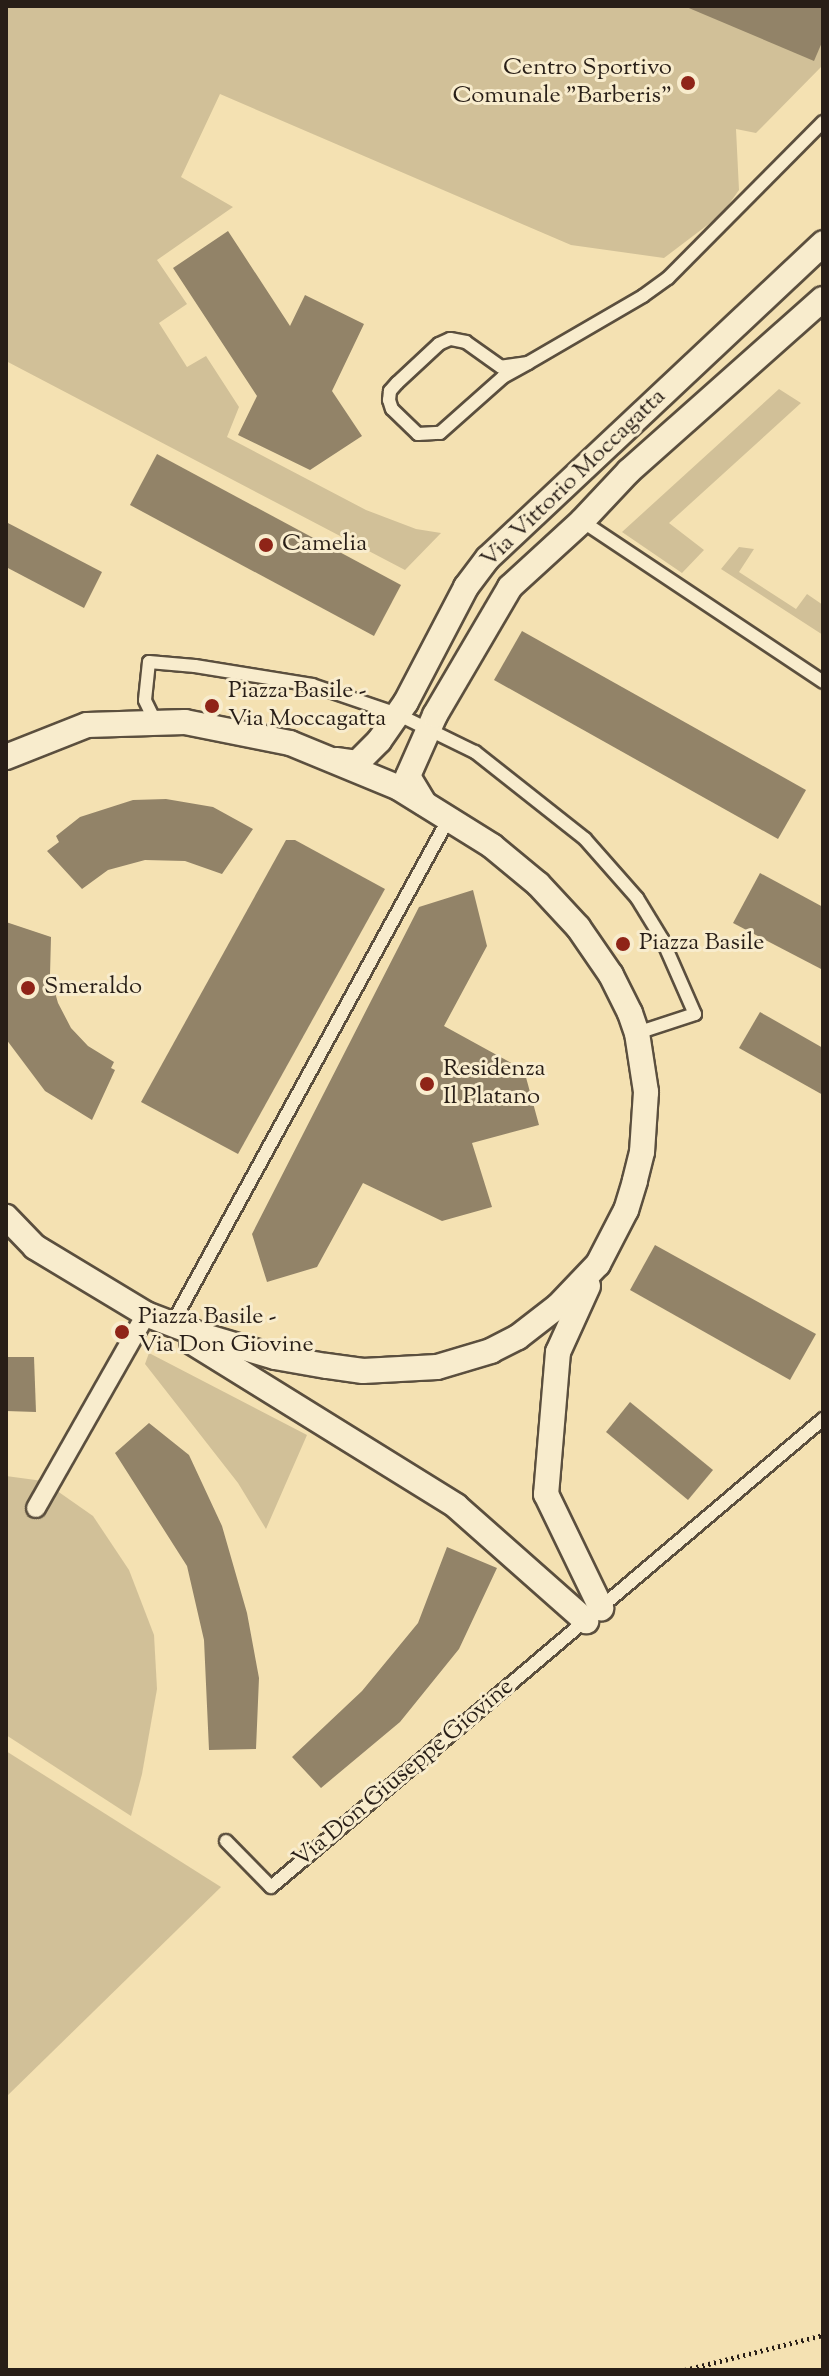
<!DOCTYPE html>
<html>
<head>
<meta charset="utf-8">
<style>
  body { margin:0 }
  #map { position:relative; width:829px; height:2376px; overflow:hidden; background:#f4e1b2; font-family:"Sorts Mill Goudy",serif }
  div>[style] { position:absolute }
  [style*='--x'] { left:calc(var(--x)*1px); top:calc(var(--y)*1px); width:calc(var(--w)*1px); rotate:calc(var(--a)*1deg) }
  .green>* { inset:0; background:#d1c098 }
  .building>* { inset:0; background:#928368 }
  .path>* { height:5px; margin-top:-2.5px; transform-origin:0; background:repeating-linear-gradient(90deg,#281e17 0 2px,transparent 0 6px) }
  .roads { filter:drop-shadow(2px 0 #5b4f3e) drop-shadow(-2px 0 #5b4f3e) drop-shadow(0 2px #5b4f3e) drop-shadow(0 -2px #5b4f3e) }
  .service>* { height:12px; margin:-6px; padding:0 6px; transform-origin:6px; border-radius:6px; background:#f8eccd }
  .pedestrian>* { height:18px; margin:-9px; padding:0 9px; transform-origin:9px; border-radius:9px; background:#f8eccd }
  .minor>* { height:24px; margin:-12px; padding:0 12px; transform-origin:12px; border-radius:12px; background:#f8eccd }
  .dots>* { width:22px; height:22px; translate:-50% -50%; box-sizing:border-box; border:4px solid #f8eccd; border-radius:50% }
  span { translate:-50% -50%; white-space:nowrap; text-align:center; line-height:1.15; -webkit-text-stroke:6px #f8eccd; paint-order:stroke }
  .poi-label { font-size:24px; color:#281e17 }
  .right { translate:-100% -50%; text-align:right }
  .left { translate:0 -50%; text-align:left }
  .street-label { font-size:24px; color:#281e17 }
  .frame { position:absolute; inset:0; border:8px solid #281e17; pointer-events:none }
</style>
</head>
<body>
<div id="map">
  <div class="green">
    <i style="clip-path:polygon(6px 6px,823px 6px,823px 65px,756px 133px,736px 129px,739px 190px,722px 214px,664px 258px,571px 245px,220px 94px,181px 177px,233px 207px,157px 260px,187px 304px,159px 323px,187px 367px,206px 356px,239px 407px,227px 437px,366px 510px,416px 529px,441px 533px,405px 570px,6px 361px)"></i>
    <i style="clip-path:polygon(779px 389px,801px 403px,669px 523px,704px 550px,682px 573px,622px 532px)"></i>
    <i style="clip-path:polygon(739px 547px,754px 549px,739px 572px,796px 609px,807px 594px,823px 605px,823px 635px,721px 569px)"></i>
    <i style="clip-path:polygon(149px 1353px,307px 1435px,266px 1529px,238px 1483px,145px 1364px)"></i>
    <i style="clip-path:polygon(6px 1476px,43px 1481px,93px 1516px,129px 1570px,154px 1635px,157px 1689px,142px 1774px,131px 1816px,6px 1735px)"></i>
    <i style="clip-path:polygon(6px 1751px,221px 1887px,6px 2097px)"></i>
  </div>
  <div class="building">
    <i style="clip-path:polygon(684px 6px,823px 6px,823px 40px,814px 61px)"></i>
    <i style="clip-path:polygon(228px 231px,290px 326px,305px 295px,364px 324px,332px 391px,362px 436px,310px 470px,238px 435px,257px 396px,173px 268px)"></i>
    <i style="clip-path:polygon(157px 454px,401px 585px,374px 636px,130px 505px)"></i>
    <i style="clip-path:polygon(6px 522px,102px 572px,84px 608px,6px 567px)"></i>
    <i style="clip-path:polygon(522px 631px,806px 790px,778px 839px,494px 680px)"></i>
    <i style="clip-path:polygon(166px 799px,213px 807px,253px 829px,222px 874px,185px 861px,145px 860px,108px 870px,82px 889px,47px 851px,59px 842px,56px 836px,80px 817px,133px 800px)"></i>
    <i style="clip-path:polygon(286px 840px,295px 840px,385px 889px,238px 1154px,141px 1102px)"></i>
    <i style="clip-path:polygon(760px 873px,823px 907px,823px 970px,733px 923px)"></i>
    <i style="clip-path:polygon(473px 890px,487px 946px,444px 1026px,524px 1070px,539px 1125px,472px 1143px,492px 1207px,442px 1221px,363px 1183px,317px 1267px,267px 1282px,252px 1234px,419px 907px)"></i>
    <i style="clip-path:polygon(6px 922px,51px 937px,50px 975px,58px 1003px,71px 1028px,88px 1046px,114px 1062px,111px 1068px,115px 1070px,92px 1120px,45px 1091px,6px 1039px)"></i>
    <i style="clip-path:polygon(760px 1012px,823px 1048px,823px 1095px,739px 1048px)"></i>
    <i style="clip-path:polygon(655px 1245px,816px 1334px,790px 1380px,630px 1290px)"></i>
    <i style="clip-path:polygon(6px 1357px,34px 1357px,36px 1412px,6px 1411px)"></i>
    <i style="clip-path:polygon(630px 1402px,713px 1470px,688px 1500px,606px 1432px)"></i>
    <i style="clip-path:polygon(149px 1423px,189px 1455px,222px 1526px,247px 1613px,259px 1678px,256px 1749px,209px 1750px,204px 1640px,187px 1566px,115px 1453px)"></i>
    <i style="clip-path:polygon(447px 1547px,497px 1568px,459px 1649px,400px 1722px,321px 1788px,292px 1757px,362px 1691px,418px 1623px)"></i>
  </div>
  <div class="path">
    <i style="--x:685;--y:2370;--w:142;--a:-14.2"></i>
  </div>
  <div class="roads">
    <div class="service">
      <i style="--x:528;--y:363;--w:27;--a:172"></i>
      <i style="--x:501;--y:367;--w:43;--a:-144.5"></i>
      <i style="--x:466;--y:342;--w:16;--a:-169"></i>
      <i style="--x:450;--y:339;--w:12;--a:156"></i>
      <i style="--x:439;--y:344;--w:57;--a:137.1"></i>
      <i style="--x:397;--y:383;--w:11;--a:131"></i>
      <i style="--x:390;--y:391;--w:9;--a:96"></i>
      <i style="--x:389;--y:400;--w:9;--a:72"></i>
      <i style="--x:392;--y:409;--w:36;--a:44"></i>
      <i style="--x:418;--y:434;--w:22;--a:-3"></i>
      <i style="--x:440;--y:433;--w:84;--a:-41.6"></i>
      <i style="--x:503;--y:377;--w:29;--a:-29"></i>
      <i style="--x:528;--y:363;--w:133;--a:-30.2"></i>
      <i style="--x:643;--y:296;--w:31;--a:-36"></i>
      <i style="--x:668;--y:278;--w:220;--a:-45.2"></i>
      <i style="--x:582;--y:521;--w:290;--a:33.7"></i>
      <i style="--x:156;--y:723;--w:25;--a:-116"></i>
      <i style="--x:145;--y:700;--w:38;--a:-84"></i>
      <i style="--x:149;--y:662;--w:46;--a:5"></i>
      <i style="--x:195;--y:666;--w:119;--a:9.2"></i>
      <i style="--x:312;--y:685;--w:90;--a:18.8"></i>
      <i style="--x:397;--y:714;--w:87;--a:26"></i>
      <i style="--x:475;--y:752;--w:140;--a:38.3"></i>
      <i style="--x:585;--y:839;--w:79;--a:48.6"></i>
      <i style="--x:637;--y:898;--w:48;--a:58.6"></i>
      <i style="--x:662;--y:939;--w:82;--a:66.3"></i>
      <i style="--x:695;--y:1014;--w:61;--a:161.9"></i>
      <i style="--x:172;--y:1324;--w:577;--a:-61.3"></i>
      <i style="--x:226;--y:1841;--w:64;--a:45.6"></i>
      <i style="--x:271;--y:1887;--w:724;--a:-40.29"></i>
    </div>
    <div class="pedestrian">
      <i style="--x:36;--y:1508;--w:223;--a:-60.4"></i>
    </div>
    <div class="minor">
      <i style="--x:6;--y:757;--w:87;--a:-21.6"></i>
      <i style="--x:87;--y:725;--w:98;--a:-1.8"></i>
      <i style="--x:185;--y:722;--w:107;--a:11.3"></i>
      <i style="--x:290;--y:743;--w:118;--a:22.4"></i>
      <i style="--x:399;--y:788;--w:110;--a:31.9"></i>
      <i style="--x:492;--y:846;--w:60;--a:39.6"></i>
      <i style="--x:538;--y:884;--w:59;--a:47.1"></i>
      <i style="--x:578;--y:927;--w:58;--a:55.5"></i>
      <i style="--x:611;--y:975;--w:42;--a:63.4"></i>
      <i style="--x:630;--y:1013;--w:21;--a:71"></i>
      <i style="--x:637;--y:1033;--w:60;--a:81.3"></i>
      <i style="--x:646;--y:1092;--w:60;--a:93.8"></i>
      <i style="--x:642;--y:1152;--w:30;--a:104"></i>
      <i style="--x:635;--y:1181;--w:30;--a:107"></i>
      <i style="--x:626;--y:1210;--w:61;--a:117.4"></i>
      <i style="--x:598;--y:1264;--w:58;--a:133.6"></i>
      <i style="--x:558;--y:1306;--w:51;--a:142.2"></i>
      <i style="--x:518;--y:1337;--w:30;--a:153"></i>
      <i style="--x:491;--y:1351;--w:56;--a:163.5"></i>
      <i style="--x:437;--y:1367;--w:74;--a:176.9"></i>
      <i style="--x:363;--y:1371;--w:37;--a:-172"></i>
      <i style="--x:326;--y:1366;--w:52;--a:-170"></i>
      <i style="--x:275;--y:1357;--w:80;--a:-163.4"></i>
      <i style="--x:198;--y:1334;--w:56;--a:-159"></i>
      <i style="--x:146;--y:1314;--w:130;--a:-148.9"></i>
      <i style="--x:35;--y:1247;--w:42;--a:-134"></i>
      <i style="--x:336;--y:760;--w:21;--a:8"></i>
      <i style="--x:357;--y:763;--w:31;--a:-45"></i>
      <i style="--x:379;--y:741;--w:47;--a:-55.3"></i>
      <i style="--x:406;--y:702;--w:130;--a:-62.4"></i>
      <i style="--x:466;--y:587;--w:36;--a:-53"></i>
      <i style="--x:488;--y:558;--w:460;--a:-43.2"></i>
      <i style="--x:424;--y:803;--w:31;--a:-121"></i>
      <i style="--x:408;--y:776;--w:67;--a:-66.1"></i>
      <i style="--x:435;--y:715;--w:148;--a:-59.6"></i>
      <i style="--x:510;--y:587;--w:98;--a:-42.5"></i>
      <i style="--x:582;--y:521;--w:69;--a:-46.8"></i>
      <i style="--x:629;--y:471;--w:259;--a:-41.6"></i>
      <i style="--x:588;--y:1286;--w:72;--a:114.4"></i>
      <i style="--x:558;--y:1352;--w:143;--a:94.8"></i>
      <i style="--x:546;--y:1494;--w:127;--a:64.2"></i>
      <i style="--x:192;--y:1342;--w:311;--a:31.8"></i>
      <i style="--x:456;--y:1506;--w:174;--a:41.5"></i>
    </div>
  </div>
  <div class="dots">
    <i style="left:688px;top:83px;background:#8f2418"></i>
    <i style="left:266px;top:545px;background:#8f2418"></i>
    <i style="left:212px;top:706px;background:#8f2418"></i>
    <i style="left:623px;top:944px;background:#8f2418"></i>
    <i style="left:28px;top:988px;background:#8f2418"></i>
    <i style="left:427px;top:1084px;background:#8f2418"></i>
    <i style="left:122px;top:1332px;background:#8f2418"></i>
  </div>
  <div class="poi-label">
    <span class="right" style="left:672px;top:83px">Centro Sportivo<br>Comunale "Barberis"</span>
    <span class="left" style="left:282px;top:545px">Camelia</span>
    <span class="left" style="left:228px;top:706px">Piazza Basile -<br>Via Moccagatta</span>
    <span class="left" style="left:639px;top:944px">Piazza Basile</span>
    <span class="left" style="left:44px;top:988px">Smeraldo</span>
    <span class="left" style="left:443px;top:1084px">Residenza<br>Il Platano</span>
    <span class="left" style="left:138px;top:1332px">Piazza Basile -<br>Via Don Giovine</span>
  </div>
  <div class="street-label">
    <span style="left:574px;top:479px;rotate:-44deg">Via Vittorio Moccagatta</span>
    <span style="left:404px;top:1774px;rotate:-40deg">Via Don Giuseppe Giovine</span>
  </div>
  <div class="frame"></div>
</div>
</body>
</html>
